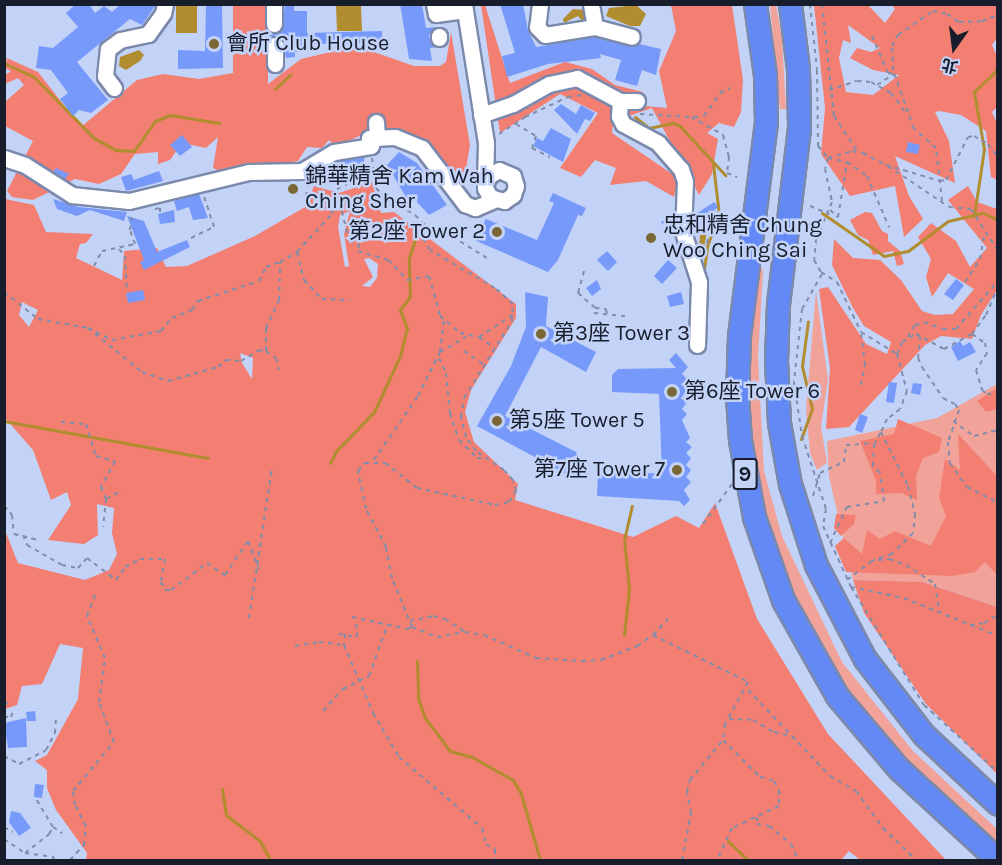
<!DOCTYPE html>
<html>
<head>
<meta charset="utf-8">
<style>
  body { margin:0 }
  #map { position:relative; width:1002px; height:865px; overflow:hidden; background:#c3d3f8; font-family:Karla,"Noto Sans TC",sans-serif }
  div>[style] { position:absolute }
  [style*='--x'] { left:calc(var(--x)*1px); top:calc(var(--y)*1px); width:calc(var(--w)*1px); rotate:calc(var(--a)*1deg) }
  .green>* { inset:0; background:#f1a399 }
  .forest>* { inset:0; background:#f37e72 }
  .water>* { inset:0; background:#b18d2f }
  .stream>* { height:3px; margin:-1.5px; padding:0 1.5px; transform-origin:1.5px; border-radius:1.5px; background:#b18d2f }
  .building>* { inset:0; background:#779afa }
  .path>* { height:2px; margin-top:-1px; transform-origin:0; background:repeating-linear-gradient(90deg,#818da9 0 4.5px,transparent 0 9px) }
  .roads { filter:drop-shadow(2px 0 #7b89ac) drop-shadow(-2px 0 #7b89ac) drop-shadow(0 2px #7b89ac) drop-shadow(0 -2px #7b89ac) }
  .minor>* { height:15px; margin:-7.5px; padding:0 7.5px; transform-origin:7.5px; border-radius:7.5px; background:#fff }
  .highway>* { height:21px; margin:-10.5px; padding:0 10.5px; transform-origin:10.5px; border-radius:10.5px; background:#6389f6 }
  .dots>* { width:16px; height:16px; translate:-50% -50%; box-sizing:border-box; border:3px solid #c3d3f8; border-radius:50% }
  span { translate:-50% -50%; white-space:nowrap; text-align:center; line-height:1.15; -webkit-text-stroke:5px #c3d3f8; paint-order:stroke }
  .shield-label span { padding:2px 4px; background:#c3d3f8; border:2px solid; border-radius:4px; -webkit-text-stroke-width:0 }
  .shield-label { font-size:21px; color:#181d2b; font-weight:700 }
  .poi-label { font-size:22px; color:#181d2b }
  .left { translate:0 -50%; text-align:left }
  .right { translate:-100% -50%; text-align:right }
  .frame { position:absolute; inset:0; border:6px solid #181d2b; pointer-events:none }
  .north { position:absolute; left:924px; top:18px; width:60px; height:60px; -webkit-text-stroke:4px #c3d3f8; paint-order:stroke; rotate:194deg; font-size:16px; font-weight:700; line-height:24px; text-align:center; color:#181d2b }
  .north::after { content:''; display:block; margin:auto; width:21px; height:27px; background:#181d2b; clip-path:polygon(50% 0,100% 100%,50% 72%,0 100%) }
</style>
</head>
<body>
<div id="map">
  <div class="green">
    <i style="clip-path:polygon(770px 5px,776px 5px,782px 39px,786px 109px,780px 109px)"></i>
    <i style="clip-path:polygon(755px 256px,763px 271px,758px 358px,764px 471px,782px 536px,842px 662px,913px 751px,997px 829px,997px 844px,887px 744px,852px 705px,788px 596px,753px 482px,744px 384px)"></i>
    <i style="clip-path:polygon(816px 291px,828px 380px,821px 426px,827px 463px,817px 470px,810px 453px,806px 409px)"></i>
    <i style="clip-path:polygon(997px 384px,997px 607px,924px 582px,853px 580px,829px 477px,827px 441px,937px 418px)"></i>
  </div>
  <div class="forest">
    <i style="clip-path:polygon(233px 5px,268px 5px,268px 84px,301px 59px,343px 49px,371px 51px,414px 66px,440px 66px,446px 62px,451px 32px,470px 145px,462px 193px,432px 150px,418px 138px,400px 131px,366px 133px,336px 147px,329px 140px,322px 148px,307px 147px,298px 161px,272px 166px,244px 164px,227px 174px,213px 168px,218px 137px,206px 148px,182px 143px,170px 160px,158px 164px,158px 152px,135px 154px,121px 174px,99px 184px,75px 179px,33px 200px,12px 197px,7px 191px,33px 141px,5px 126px,5px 102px,24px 85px,18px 78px,5px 84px,5px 75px,11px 71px,5px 68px,7px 58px,38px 72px,81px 127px,137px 80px,163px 74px,199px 79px,233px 73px)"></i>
    <i style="clip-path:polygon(481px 5px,485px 5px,510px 83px,565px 62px,592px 69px,615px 85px,643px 92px,645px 106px,667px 108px,659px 71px,676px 31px,671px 5px,732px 5px,743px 80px,741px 112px,734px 127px,719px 123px,707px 133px,718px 139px,712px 174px,699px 195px,652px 108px,632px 115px,614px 114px,612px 133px,678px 178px,674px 197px,646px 181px,610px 185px,616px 168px,595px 160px,581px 177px,560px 168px,598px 113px,560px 94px,500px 133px)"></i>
    <i style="clip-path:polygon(evenodd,814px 5px,868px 5px,885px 23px,895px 9px,892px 5px,997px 5px,997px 38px,992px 45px,997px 56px,997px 107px,992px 112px,997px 123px,997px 180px,991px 177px,986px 131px,961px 115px,939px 111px,935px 112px,949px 141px,955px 183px,895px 156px,909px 196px,923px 219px,904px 237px,895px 186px,850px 196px,821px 154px,825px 108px,814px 5px,848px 25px,880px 48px,871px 52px,857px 48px,850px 58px,873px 70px,899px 75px,873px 95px,846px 92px,839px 58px,843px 40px,851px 43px,848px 25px)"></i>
    <i style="clip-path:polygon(evenodd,372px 182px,381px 213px,394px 212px,516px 304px,516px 318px,471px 390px,465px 412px,474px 442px,518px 484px,515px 500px,633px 537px,676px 516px,699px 528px,715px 503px,757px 619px,828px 734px,946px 860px,860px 860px,849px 851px,841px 860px,86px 860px,87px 853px,56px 810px,47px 788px,47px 770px,35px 761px,47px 755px,78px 699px,83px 648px,60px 644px,42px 684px,22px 686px,17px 705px,5px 709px,4px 528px,18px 563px,85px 580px,109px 570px,117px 554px,112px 533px,114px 508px,97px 504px,98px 535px,84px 544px,48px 540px,71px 505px,67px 492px,51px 500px,33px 450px,5px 418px,5px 199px,34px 205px,46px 232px,93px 234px,86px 243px,80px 244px,76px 258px,122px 280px,124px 251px,157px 248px,166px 267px,187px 266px,255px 236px,305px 207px,314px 186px,339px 193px,372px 182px,350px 211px,344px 234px,349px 266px,345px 267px,338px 227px,340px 215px,350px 211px,372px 182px,369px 258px,378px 264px,377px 278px,370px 287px,362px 286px,373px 277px,364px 259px,369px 258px,372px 182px,22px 302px,38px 310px,29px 327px,19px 315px,22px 302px,372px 182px,240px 353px,253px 358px,252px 379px,242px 363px,240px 353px)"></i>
    <i style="clip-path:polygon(968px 186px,977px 202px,997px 209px,997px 290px,981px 315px,972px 339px,941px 336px,925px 345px,849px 427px,826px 429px,830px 368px,819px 289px,828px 287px,866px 344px,887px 354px,891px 342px,864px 326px,853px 308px,832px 265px,834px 239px,853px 258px,880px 260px,901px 280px,922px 311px,935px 315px,953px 314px,974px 289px,948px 273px,932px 297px,926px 277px,931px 259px,918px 237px,931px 223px,956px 241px,970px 267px,987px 248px,948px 200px)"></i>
    <i style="clip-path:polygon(865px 212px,872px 213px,882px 231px,888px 234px,888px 241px,900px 251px,904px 264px,897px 266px,893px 251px,873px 255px,868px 240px,858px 235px,850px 220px)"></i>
    <i style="clip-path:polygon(997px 388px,997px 409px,986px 412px,977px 401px)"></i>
    <i style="clip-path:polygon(898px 419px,942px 438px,939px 452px,923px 458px,916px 476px,917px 500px,901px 493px,876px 494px,876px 481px,860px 441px,894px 434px)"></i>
    <i style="clip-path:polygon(958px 434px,997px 476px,997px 575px,985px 562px,975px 572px,952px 576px,846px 572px,835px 546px,844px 538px,862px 554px,867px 530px,880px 539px,895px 531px,931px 546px,946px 516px,939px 498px,945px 459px,960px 470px)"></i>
    <i style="clip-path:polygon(836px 514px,856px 515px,854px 524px,841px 536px,834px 528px)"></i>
    <i style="clip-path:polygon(853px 580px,923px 582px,997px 607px,997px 774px,926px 704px,864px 613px)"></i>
  </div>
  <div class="water">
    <i style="clip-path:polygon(176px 5px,197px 5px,197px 33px,176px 33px)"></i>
    <i style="clip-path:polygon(336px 5px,361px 5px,362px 31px,337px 31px)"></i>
    <i style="clip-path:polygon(636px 5px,646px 14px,640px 26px,630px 26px,606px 16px,609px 8px)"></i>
    <i style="clip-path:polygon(573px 9px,586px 10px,587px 20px,582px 21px,578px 16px,564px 23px,563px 19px)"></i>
    <i style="clip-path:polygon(139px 50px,144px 55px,140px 61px,126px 70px,119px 66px,120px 57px)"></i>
    <i style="clip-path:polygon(708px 226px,703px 254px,699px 254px,700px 232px)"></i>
  </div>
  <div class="stream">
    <i style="--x:4;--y:63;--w:33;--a:25"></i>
    <i style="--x:34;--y:77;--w:86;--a:45.5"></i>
    <i style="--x:94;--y:138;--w:25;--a:29"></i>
    <i style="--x:116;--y:150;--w:18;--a:3"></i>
    <i style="--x:134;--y:151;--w:37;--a:-55"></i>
    <i style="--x:155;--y:121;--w:16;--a:-22"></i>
    <i style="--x:170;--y:115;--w:50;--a:9.3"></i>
    <i style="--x:275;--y:89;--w:21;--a:-43"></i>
    <i style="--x:635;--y:117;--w:18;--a:38"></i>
    <i style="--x:649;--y:128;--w:25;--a:-12"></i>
    <i style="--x:673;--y:123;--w:8;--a:23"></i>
    <i style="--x:680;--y:126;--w:67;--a:47.4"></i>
    <i style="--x:822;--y:213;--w:75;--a:34.7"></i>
    <i style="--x:884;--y:256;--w:25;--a:-12"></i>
    <i style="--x:908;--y:251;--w:50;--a:-36.9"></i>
    <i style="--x:948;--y:221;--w:36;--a:-13"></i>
    <i style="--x:983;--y:213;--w:17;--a:25"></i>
    <i style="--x:974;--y:216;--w:68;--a:-81.5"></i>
    <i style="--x:984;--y:149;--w:58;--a:-100"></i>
    <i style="--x:974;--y:92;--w:33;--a:-44"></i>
    <i style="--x:703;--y:276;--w:30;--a:-82"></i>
    <i style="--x:707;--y:246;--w:33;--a:-69"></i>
    <i style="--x:719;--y:215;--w:51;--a:-96.7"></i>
    <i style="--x:4;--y:421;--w:207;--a:10.3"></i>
    <i style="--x:801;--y:439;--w:32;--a:-70"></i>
    <i style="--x:812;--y:409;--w:44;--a:-103.1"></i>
    <i style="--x:802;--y:366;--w:45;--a:-82.4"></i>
    <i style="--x:330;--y:463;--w:13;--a:-63"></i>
    <i style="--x:336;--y:451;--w:54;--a:-45.7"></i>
    <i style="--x:374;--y:412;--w:62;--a:-65.1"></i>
    <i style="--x:400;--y:356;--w:29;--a:-76"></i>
    <i style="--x:407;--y:328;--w:19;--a:-111"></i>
    <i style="--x:400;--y:310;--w:17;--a:-54"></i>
    <i style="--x:410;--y:296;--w:38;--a:-92"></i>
    <i style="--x:409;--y:258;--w:35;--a:-72"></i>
    <i style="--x:624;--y:635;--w:47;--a:-83.9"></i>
    <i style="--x:629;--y:588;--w:48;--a:-95.9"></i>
    <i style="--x:624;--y:540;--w:35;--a:-77"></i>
    <i style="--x:417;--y:661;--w:37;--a:88"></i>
    <i style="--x:418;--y:698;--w:21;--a:71"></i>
    <i style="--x:425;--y:718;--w:41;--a:52.9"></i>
    <i style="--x:450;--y:751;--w:23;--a:15"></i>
    <i style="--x:472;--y:757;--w:47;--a:29.3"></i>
    <i style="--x:513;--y:780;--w:16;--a:60"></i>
    <i style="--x:521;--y:794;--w:69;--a:73.9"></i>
    <i style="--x:222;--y:789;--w:26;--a:81"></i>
    <i style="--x:226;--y:815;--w:43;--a:37.4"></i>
    <i style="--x:260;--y:841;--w:21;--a:62"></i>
    <i style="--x:728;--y:841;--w:28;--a:44"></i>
  </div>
  <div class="building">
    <i style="clip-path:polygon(76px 4px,89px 4px,95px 13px,104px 6px,112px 12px,121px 4px,155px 6px,142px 25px,130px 19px,77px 62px,108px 100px,91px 113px,79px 110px,73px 116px,60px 99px,68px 93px,51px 70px,36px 68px,39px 46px,53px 48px,78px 27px,66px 13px)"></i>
    <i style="clip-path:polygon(206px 4px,222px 4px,223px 68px,178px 69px,178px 50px,205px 51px)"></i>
    <i style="clip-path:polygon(285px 4px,294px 4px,294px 11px,307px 11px,307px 33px,382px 31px,382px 43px,307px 44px,308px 52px,295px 52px,295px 57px,286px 58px,283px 40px,276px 35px,269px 38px,269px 32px,282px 29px)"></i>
    <i style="clip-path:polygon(400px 4px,422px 4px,426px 28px,436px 27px,429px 35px,431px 43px,437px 47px,430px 48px,432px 61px,409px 59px)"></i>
    <i style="clip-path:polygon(500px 4px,523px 4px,528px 30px,536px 47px,594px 37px,629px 46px,639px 44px,661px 49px,656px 75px,642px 70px,637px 86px,615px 80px,621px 60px,600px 54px,601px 58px,548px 64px,507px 77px,502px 56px,515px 53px)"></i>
    <i style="clip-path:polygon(561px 104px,576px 114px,581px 105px,595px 113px,590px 121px,585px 119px,577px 134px,554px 110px)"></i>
    <i style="clip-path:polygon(551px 128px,571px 139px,563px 162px,533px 146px,537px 138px,543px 141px)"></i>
    <i style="clip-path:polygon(182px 135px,192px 147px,180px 156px,170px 145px)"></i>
    <i style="clip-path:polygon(908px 142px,920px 145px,918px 154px,906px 152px)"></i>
    <i style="clip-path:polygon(399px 152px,417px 163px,447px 205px,429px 215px,411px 196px,407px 199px,387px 165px)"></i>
    <i style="clip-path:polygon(364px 157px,364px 164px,326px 168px,337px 161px)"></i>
    <i style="clip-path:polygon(56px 168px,69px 174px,65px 179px,53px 172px)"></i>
    <i style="clip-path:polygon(159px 171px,163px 181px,126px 191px,121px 177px,131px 174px,134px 180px)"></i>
    <i style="clip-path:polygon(553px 193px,586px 208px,582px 216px,578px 215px,558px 260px,548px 272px,474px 240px,486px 219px,537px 240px,554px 203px,549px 201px)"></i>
    <i style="clip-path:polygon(199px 194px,208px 218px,193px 220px,189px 207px,177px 211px,174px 201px)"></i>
    <i style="clip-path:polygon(53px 199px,79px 207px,127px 212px,124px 221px,90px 210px,77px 216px,57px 209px)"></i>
    <i style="clip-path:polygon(714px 202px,718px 207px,697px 228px,693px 216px)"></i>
    <i style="clip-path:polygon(174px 210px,175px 222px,160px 224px,158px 214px)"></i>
    <i style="clip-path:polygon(674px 213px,673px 231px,670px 233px,661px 222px)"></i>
    <i style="clip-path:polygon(127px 216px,144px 221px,157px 252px,187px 240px,190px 247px,144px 270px,140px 262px,144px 260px)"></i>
    <i style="clip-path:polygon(607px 251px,617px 262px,608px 271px,597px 260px)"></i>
    <i style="clip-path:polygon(668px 260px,677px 268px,662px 284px,654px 276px)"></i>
    <i style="clip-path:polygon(956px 279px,964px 285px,953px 300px,944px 294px)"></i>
    <i style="clip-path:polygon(597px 280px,601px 289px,592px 296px,586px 288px)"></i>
    <i style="clip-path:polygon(143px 290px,145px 300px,128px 303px,126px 293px)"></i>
    <i style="clip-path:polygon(525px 292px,548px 297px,546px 326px,596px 352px,586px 372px,541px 347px,505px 416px,576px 452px,578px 457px,570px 476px,477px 426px,511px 366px,526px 327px)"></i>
    <i style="clip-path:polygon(681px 292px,684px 304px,670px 307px,667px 296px)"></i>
    <i style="clip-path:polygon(960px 341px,963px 346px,970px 342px,976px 352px,958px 361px,951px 347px)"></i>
    <i style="clip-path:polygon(676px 353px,688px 367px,682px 374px,687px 379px,682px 385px,687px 390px,682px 397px,687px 402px,682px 409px,687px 414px,682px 420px,690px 438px,686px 442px,692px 447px,686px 453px,691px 458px,686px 465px,691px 470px,686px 477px,691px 482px,684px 490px,690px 500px,684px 506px,679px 501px,597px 496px,598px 474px,662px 473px,659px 394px,612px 392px,612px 375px,618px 369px,676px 368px,669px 360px)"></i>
    <i style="clip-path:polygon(889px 382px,897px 383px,894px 403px,886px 402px)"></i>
    <i style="clip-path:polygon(913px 383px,922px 384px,920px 395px,911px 393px)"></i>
    <i style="clip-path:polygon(860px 414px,868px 417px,862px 433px,855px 430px)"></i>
    <i style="clip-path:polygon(35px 711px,36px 721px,27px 721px,26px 712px)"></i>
    <i style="clip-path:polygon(26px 718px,27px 747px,8px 748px,4px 723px)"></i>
    <i style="clip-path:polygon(35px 784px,44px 785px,42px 798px,34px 797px)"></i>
    <i style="clip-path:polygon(11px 811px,20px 813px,31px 828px,19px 836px,9px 822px)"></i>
  </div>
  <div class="path">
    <i style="--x:810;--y:4;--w:66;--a:83.9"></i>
    <i style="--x:817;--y:70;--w:76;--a:89.2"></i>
    <i style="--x:818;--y:146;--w:16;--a:50"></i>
    <i style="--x:828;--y:158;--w:19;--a:12"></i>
    <i style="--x:847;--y:162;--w:24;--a:35"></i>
    <i style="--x:867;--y:176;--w:56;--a:66.7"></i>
    <i style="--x:822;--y:4;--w:113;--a:83.9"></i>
    <i style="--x:834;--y:116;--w:43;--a:56.3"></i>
    <i style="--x:872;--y:36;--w:40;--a:66.6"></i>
    <i style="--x:888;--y:73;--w:6;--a:9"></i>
    <i style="--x:877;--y:85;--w:20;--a:-33"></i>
    <i style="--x:829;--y:90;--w:29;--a:-18"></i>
    <i style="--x:857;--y:81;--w:14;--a:4"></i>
    <i style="--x:871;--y:82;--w:23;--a:29"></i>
    <i style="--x:891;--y:93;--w:26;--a:53"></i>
    <i style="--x:640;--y:114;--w:51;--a:3.4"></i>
    <i style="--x:691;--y:117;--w:37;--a:29"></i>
    <i style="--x:723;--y:135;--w:23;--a:75"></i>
    <i style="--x:729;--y:157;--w:16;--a:97"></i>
    <i style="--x:727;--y:173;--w:11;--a:22"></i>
    <i style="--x:694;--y:117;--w:10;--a:-6"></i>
    <i style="--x:704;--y:116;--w:28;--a:-55"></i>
    <i style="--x:720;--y:93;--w:11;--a:-27"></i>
    <i style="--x:516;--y:124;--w:23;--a:31"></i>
    <i style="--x:536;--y:136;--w:13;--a:108"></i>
    <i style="--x:532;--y:148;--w:20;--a:27"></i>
    <i style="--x:499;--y:134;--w:31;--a:-33"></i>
    <i style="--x:525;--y:117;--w:47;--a:-24.9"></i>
    <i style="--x:568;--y:97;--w:14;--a:-8"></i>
    <i style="--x:372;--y:158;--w:30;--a:82"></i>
    <i style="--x:376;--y:188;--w:12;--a:48"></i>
    <i style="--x:384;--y:197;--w:36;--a:30"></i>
    <i style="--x:415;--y:215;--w:23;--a:45"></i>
    <i style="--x:431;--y:231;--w:14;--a:4"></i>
    <i style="--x:445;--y:232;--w:49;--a:31.8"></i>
    <i style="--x:828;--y:158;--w:11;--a:105"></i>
    <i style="--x:825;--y:169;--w:34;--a:78"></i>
    <i style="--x:832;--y:202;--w:40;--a:113.4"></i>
    <i style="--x:816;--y:239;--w:21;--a:95"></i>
    <i style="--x:814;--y:260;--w:16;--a:60"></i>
    <i style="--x:822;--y:274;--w:40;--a:119.7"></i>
    <i style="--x:802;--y:309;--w:73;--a:96.3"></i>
    <i style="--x:794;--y:382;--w:55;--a:81.6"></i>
    <i style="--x:802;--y:436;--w:77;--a:71.8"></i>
    <i style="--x:826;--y:509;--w:17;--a:100"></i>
    <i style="--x:823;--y:526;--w:67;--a:65.3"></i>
    <i style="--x:851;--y:587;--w:139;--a:58.3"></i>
    <i style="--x:924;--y:705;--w:100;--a:42.2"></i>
    <i style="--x:828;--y:158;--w:25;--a:-16"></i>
    <i style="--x:852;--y:151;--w:11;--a:10"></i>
    <i style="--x:863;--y:153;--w:26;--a:28"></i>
    <i style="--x:886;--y:165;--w:56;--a:16.5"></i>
    <i style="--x:940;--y:181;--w:6;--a:-9"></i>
    <i style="--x:946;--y:180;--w:48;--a:-62.9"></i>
    <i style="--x:968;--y:137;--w:6;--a:-9"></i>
    <i style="--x:974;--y:136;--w:16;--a:30"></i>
    <i style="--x:988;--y:144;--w:16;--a:52"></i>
    <i style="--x:888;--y:166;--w:73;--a:33.9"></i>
    <i style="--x:949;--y:207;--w:22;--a:5"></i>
    <i style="--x:971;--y:209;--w:50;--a:57.3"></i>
    <i style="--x:306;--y:196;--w:14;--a:-78"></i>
    <i style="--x:942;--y:201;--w:53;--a:-96.5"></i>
    <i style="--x:936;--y:148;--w:29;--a:-139"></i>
    <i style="--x:914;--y:129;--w:63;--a:-109.6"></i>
    <i style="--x:893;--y:70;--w:24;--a:-92"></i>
    <i style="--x:892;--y:46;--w:13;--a:-61"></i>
    <i style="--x:898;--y:35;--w:42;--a:-34.4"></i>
    <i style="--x:933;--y:11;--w:14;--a:12"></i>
    <i style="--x:947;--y:14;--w:14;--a:34"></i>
    <i style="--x:959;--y:22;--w:23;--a:-2"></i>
    <i style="--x:982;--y:21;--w:17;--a:-21"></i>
    <i style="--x:810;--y:206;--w:21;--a:23"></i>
    <i style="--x:155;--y:209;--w:5;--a:-11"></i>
    <i style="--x:160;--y:208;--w:4;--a:90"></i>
    <i style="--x:830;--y:210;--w:11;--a:41"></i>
    <i style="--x:838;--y:217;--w:56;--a:-80.7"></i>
    <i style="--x:342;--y:211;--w:31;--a:77"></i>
    <i style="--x:349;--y:241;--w:10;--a:17"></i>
    <i style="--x:359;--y:244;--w:7;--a:98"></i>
    <i style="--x:358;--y:251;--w:31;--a:17"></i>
    <i style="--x:388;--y:260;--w:28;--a:46"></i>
    <i style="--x:407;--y:280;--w:22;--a:-10"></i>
    <i style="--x:429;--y:276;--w:41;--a:74.6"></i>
    <i style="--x:440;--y:316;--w:26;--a:40"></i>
    <i style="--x:460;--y:333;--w:19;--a:12"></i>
    <i style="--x:479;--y:337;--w:19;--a:35"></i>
    <i style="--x:191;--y:238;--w:25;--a:-26"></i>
    <i style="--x:214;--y:227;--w:32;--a:-108"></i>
    <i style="--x:119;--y:249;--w:9;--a:49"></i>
    <i style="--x:125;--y:256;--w:36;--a:87"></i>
    <i style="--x:297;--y:252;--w:29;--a:76"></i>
    <i style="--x:304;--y:280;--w:26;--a:47"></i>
    <i style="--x:322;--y:299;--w:28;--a:2"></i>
    <i style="--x:704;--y:252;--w:23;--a:-72"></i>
    <i style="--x:94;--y:266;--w:17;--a:-62"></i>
    <i style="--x:102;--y:251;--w:34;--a:-12"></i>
    <i style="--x:135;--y:244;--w:15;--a:-110"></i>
    <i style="--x:130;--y:230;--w:17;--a:-83"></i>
    <i style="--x:584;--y:271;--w:23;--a:105"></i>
    <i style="--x:578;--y:293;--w:23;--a:41"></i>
    <i style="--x:595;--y:308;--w:11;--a:5"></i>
    <i style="--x:606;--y:309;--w:6;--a:81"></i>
    <i style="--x:821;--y:272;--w:19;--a:32"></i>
    <i style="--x:837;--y:282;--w:55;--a:64.4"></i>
    <i style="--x:861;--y:332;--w:42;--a:31.4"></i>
    <i style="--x:897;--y:354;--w:38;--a:75"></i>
    <i style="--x:907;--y:391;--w:19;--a:111"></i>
    <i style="--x:900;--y:409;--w:16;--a:142"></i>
    <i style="--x:887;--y:419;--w:14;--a:115"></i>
    <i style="--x:881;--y:432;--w:60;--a:63.4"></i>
    <i style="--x:908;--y:486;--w:29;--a:76"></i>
    <i style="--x:915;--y:514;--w:19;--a:96"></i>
    <i style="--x:913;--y:533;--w:30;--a:135"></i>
    <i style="--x:892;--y:554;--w:21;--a:161"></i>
    <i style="--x:872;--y:561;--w:31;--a:143"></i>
    <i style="--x:965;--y:282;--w:27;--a:-57"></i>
    <i style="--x:980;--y:259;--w:27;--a:-80"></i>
    <i style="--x:4;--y:292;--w:43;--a:38.5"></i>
    <i style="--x:38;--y:319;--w:51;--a:10.2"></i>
    <i style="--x:88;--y:328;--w:70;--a:39.2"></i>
    <i style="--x:142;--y:372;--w:28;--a:19"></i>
    <i style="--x:168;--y:381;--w:52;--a:-15.6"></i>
    <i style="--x:218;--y:367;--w:11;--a:-41"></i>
    <i style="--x:226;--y:360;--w:15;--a:4"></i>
    <i style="--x:241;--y:361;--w:21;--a:-31"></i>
    <i style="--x:259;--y:350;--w:7;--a:8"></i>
    <i style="--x:266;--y:351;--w:23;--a:-90"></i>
    <i style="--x:266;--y:328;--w:31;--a:-65"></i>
    <i style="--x:279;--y:300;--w:38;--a:-88"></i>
    <i style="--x:280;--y:262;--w:20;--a:-30"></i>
    <i style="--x:297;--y:252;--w:52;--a:-47.4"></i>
    <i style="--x:332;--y:214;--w:25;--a:-79"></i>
    <i style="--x:337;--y:189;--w:11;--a:-27"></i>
    <i style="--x:347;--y:184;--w:18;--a:-71"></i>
    <i style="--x:353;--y:167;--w:12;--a:-9"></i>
    <i style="--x:365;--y:165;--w:10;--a:45"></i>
    <i style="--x:594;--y:313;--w:31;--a:6"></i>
    <i style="--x:88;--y:328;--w:27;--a:27"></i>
    <i style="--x:112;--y:340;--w:50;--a:-10.4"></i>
    <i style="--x:161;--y:331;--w:17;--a:-50"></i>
    <i style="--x:172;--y:318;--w:22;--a:-22"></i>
    <i style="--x:192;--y:310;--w:11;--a:-56"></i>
    <i style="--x:198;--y:301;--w:64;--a:-18.2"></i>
    <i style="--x:259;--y:281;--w:16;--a:-63"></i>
    <i style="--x:266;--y:267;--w:15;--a:-20"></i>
    <i style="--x:972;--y:334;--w:16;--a:35"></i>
    <i style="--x:985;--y:343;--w:10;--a:79"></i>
    <i style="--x:987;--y:353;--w:20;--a:123"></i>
    <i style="--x:976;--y:370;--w:21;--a:73"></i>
    <i style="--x:982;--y:390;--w:6;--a:39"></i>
    <i style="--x:987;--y:394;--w:11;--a:-5"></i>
    <i style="--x:920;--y:336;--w:22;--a:95"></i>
    <i style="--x:918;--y:358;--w:10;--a:66"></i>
    <i style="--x:922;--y:367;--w:37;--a:56"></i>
    <i style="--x:943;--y:398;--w:13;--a:27"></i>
    <i style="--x:955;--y:404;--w:7;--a:56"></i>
    <i style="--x:959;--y:410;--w:34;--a:109"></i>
    <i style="--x:948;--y:442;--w:21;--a:85"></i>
    <i style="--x:950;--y:463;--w:29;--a:55"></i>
    <i style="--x:967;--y:487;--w:35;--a:27"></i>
    <i style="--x:479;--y:337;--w:42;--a:-33.3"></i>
    <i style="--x:908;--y:337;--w:14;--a:-60"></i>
    <i style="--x:915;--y:325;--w:9;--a:-18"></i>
    <i style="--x:924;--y:322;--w:20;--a:20"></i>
    <i style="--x:943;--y:329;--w:13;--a:0"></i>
    <i style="--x:956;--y:329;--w:64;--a:-48.8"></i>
    <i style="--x:266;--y:351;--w:12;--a:35"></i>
    <i style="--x:276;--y:358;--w:12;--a:76"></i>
    <i style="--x:464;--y:351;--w:24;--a:35"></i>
    <i style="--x:440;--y:352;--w:33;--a:-83"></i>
    <i style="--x:897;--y:354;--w:13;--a:-67"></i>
    <i style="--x:902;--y:342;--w:16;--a:-30"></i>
    <i style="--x:916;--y:334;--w:32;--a:28"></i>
    <i style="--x:944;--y:349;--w:32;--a:-28"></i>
    <i style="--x:972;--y:334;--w:24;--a:-54"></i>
    <i style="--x:986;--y:315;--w:30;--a:-67"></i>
    <i style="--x:439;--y:358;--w:17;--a:65"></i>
    <i style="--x:446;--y:373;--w:40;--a:84.3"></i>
    <i style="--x:450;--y:413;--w:28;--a:72"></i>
    <i style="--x:459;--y:440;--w:25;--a:45"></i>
    <i style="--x:477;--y:458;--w:9;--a:6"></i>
    <i style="--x:861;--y:385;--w:20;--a:-79"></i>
    <i style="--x:865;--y:365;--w:33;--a:-97"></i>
    <i style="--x:953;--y:421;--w:26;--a:36"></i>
    <i style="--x:974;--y:436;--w:25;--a:-14"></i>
    <i style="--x:61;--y:422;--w:25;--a:5"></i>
    <i style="--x:86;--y:424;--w:34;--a:73"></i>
    <i style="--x:96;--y:456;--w:20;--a:15"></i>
    <i style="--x:115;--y:461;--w:30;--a:118"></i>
    <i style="--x:101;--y:487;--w:13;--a:67"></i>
    <i style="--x:106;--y:499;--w:28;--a:96"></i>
    <i style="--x:374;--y:460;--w:78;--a:-55.5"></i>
    <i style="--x:418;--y:396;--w:49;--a:-63.4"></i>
    <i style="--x:440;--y:352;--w:34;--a:-30"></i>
    <i style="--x:813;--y:496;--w:24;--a:-73"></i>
    <i style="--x:820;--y:473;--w:26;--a:-25"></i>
    <i style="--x:844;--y:462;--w:17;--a:-83"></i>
    <i style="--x:846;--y:445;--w:27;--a:-4"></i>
    <i style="--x:106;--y:499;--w:18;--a:-29"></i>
    <i style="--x:4;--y:506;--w:12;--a:48"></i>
    <i style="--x:12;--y:515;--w:19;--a:84"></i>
    <i style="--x:14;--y:534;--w:25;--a:14"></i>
    <i style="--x:703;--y:524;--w:49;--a:-54.1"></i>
    <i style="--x:23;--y:535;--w:11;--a:68"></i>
    <i style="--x:27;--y:545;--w:40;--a:29.7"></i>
    <i style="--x:62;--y:565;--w:16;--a:11"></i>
    <i style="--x:78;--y:568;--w:13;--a:-48"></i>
    <i style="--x:87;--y:558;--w:36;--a:37"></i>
    <i style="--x:116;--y:580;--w:16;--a:-55"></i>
    <i style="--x:125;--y:567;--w:17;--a:-28"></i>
    <i style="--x:140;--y:559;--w:25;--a:0"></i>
    <i style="--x:165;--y:559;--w:23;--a:100"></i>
    <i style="--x:161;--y:582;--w:9;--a:63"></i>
    <i style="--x:165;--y:590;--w:6;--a:0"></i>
    <i style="--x:171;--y:590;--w:45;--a:-36.9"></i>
    <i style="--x:207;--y:563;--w:22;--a:34"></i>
    <i style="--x:225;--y:575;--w:41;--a:-55.9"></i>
    <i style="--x:248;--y:541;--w:30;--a:69"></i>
    <i style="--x:830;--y:543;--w:40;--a:-65"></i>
    <i style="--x:847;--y:507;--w:37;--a:-9"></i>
    <i style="--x:884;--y:501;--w:28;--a:-98"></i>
    <i style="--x:880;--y:473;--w:10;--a:-135"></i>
    <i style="--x:873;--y:466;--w:21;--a:-87"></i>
    <i style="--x:874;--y:445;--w:15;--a:-62"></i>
    <i style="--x:878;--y:560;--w:11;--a:-5"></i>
    <i style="--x:889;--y:559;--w:18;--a:19"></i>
    <i style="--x:906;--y:565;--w:35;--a:33"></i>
    <i style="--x:935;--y:584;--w:26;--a:81"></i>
    <i style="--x:851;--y:587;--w:54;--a:11.7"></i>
    <i style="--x:904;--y:598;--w:101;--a:22"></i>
    <i style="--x:352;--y:617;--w:56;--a:12.3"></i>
    <i style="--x:407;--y:629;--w:5;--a:-22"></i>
    <i style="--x:412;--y:627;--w:53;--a:-112.2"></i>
    <i style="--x:392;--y:578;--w:32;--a:-101"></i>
    <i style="--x:386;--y:547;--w:43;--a:-117.8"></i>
    <i style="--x:366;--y:509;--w:39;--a:-102"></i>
    <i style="--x:358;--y:471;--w:11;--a:-49"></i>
    <i style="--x:365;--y:463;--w:20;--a:0"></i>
    <i style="--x:385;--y:463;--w:41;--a:38"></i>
    <i style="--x:417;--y:488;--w:80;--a:12.3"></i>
    <i style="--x:495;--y:505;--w:14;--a:-12"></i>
    <i style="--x:509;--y:502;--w:13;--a:-58"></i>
    <i style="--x:516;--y:491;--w:11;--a:-105"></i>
    <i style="--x:513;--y:480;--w:13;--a:-132"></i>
    <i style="--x:504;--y:470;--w:34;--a:-146"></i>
    <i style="--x:476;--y:451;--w:17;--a:-126"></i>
    <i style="--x:466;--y:437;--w:21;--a:-104"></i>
    <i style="--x:461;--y:417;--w:19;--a:-81"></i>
    <i style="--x:464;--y:398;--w:91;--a:-58.1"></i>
    <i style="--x:512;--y:321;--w:17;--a:-87"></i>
    <i style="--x:513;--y:304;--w:24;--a:-138"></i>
    <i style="--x:495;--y:288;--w:75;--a:-149.7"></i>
    <i style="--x:430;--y:250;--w:15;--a:-122"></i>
    <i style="--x:422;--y:237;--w:12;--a:-76"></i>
    <i style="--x:249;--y:618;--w:152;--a:-81.3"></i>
    <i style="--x:410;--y:621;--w:24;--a:-12"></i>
    <i style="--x:433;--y:616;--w:12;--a:14"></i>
    <i style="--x:445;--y:619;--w:24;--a:33"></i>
    <i style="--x:970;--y:625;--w:14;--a:-8"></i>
    <i style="--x:984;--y:623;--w:16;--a:-30"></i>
    <i style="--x:412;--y:627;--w:27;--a:22"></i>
    <i style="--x:437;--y:637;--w:28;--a:-10"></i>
    <i style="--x:465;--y:632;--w:19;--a:9"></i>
    <i style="--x:484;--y:635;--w:57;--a:23.9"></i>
    <i style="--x:536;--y:658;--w:46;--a:3.7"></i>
    <i style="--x:582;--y:661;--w:19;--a:-3"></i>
    <i style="--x:601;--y:660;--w:39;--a:-21"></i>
    <i style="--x:637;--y:646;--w:19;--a:-35"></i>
    <i style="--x:653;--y:635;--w:106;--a:26.3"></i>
    <i style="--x:748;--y:682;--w:48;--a:118.7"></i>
    <i style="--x:725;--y:724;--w:16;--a:97"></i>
    <i style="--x:723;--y:740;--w:52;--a:45"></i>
    <i style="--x:760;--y:777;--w:15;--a:16"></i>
    <i style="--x:774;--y:781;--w:10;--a:61"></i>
    <i style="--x:779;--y:790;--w:16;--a:90"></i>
    <i style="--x:779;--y:806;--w:52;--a:154.9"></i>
    <i style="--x:732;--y:828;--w:35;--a:115"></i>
    <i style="--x:339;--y:634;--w:18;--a:9"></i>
    <i style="--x:357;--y:637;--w:19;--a:-93"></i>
    <i style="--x:345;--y:634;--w:11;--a:95"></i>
    <i style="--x:344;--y:645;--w:74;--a:66.9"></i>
    <i style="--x:373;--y:713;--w:51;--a:59.4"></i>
    <i style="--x:399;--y:757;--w:109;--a:40.5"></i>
    <i style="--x:482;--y:828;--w:16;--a:76"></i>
    <i style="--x:486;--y:844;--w:10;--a:29"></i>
    <i style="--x:495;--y:849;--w:11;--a:90"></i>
    <i style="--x:653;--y:635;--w:22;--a:-47"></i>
    <i style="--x:295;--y:646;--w:24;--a:-9"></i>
    <i style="--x:319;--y:642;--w:25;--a:7"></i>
    <i style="--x:748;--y:690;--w:64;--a:46.3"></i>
    <i style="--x:4;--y:703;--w:6;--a:9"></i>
    <i style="--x:323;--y:711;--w:30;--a:-48"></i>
    <i style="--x:343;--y:689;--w:29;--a:-27"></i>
    <i style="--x:369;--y:676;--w:53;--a:-70.2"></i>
    <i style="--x:4;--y:717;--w:7;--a:0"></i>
    <i style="--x:11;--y:717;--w:9;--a:-69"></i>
    <i style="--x:729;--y:719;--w:24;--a:2"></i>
    <i style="--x:753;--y:720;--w:24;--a:30"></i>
    <i style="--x:774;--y:732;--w:18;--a:13"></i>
    <i style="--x:792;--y:736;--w:55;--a:46.5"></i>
    <i style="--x:830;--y:776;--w:30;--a:30"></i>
    <i style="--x:856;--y:791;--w:46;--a:53.9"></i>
    <i style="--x:883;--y:828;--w:46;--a:44.1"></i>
    <i style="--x:4;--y:756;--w:17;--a:28"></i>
    <i style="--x:19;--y:764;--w:30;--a:-27"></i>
    <i style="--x:46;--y:750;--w:19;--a:-62"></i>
    <i style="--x:55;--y:733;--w:16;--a:-86"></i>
    <i style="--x:757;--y:817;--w:7;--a:90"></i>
    <i style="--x:757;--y:824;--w:12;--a:9"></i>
    <i style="--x:769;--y:826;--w:28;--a:39"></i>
    <i style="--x:791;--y:844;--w:17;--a:66"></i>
    <i style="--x:4;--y:827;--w:10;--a:29"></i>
    <i style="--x:53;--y:827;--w:11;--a:34"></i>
    <i style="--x:4;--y:839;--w:25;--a:34"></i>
    <i style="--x:25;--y:853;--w:31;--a:-38"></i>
    <i style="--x:49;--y:834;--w:8;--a:-60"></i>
    <i style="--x:53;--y:827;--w:33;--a:-121"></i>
    <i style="--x:25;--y:853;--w:29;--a:8"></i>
    <i style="--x:54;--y:857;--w:3;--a:108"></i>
    <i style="--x:70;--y:860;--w:21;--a:-47"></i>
    <i style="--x:84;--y:845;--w:19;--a:-84"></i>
    <i style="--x:86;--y:826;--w:24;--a:-118"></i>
    <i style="--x:75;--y:805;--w:14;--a:-98"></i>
    <i style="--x:73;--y:791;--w:64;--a:-50.1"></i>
    <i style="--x:114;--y:742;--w:43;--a:-110.6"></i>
    <i style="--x:99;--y:702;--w:44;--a:-82.2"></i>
    <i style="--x:105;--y:658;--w:46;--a:-113.2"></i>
    <i style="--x:87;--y:616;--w:25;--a:-69"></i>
    <i style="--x:682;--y:860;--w:48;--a:-79.2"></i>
    <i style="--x:691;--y:813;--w:21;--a:-101"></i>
    <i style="--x:687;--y:792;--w:12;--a:-76"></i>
    <i style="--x:690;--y:780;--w:52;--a:-50.5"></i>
  </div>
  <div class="roads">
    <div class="minor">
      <i style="--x:274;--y:4;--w:20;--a:90"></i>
      <i style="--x:434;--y:4;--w:10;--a:79"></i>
      <i style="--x:436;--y:14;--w:29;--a:-8"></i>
      <i style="--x:464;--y:4;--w:141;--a:81"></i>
      <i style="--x:486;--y:143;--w:40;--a:91.4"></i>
      <i style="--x:485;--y:183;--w:5;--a:90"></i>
      <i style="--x:485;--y:188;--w:10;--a:61"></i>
      <i style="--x:490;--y:197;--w:15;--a:16"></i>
      <i style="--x:504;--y:201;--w:11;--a:-34"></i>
      <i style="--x:513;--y:195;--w:9;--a:-72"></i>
      <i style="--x:516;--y:186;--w:10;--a:-107"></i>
      <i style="--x:513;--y:176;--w:15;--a:-157"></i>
      <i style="--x:499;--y:170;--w:10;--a:151"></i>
      <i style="--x:490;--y:175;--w:9;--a:122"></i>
      <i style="--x:540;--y:4;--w:23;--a:97"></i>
      <i style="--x:537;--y:27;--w:11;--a:45"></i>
      <i style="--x:545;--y:35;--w:51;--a:-9.1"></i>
      <i style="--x:595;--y:27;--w:23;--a:-100"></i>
      <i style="--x:595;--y:27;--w:38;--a:15"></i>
      <i style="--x:439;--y:36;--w:2;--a:90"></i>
      <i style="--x:275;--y:45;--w:19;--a:90"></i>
      <i style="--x:114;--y:88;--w:15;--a:-127"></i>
      <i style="--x:105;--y:76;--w:27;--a:-84"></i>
      <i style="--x:108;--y:49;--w:15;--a:-37"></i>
      <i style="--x:120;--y:40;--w:29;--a:-12"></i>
      <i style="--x:148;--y:34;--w:26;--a:-54"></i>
      <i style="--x:163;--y:13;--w:9;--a:-77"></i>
      <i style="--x:620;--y:101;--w:17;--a:0"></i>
      <i style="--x:481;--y:115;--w:34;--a:-19"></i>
      <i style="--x:513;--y:104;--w:41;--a:-29.1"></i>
      <i style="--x:549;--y:84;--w:29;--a:-12"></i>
      <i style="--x:577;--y:78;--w:49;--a:28.1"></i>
      <i style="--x:620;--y:101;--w:15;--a:94"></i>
      <i style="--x:619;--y:116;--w:9;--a:63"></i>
      <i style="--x:623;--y:124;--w:40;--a:28"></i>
      <i style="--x:658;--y:143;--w:35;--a:49"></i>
      <i style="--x:681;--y:169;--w:13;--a:72"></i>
      <i style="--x:685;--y:181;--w:51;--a:92.2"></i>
      <i style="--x:683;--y:232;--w:52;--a:72.3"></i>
      <i style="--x:699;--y:282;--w:63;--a:91.8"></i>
      <i style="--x:376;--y:122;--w:16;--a:86"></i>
      <i style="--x:4;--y:158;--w:22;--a:18"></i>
      <i style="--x:25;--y:165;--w:56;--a:32.6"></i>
      <i style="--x:72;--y:195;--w:57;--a:6"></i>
      <i style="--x:129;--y:201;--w:123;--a:-13.6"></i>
      <i style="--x:249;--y:172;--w:53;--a:-1.1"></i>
      <i style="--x:302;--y:171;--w:37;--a:-31"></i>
      <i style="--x:334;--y:152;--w:37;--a:-9"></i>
      <i style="--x:371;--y:146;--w:8;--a:-104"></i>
      <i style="--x:369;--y:138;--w:26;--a:-2"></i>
      <i style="--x:395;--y:137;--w:29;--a:22"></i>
      <i style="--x:422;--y:148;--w:71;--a:52.5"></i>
      <i style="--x:465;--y:204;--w:11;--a:22"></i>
      <i style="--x:475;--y:208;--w:21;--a:-23"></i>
    </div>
    <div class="highway">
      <i style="--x:755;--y:4;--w:72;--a:82"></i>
      <i style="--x:765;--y:75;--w:47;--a:88.8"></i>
      <i style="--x:766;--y:122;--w:216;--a:97.2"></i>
      <i style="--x:739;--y:336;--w:60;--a:91.9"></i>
      <i style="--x:737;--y:396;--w:44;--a:86.1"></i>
      <i style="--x:740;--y:440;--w:78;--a:79.7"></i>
      <i style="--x:754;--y:517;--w:88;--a:70.7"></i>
      <i style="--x:783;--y:600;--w:110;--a:60.6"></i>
      <i style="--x:837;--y:696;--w:96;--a:49.7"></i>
      <i style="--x:899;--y:769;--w:134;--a:42.6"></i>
      <i style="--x:790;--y:4;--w:65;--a:83"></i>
      <i style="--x:798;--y:69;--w:59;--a:89"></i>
      <i style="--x:799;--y:128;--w:177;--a:96.8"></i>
      <i style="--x:778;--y:304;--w:57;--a:92"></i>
      <i style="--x:776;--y:361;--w:62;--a:87.2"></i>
      <i style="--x:779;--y:423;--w:62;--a:79.8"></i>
      <i style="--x:790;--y:484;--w:85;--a:72.2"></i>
      <i style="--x:816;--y:565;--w:106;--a:62.5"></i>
      <i style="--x:865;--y:659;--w:96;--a:52.2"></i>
      <i style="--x:924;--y:735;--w:101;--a:43"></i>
    </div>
  </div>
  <div class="dots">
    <i style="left:214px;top:44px;background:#7b6635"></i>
    <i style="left:293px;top:189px;background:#7b6635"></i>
    <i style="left:497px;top:232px;background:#7b6635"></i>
    <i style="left:651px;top:238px;background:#7b6635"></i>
    <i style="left:541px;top:334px;background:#7b6635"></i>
    <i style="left:672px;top:392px;background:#7b6635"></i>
    <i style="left:497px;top:421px;background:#7b6635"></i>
    <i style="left:677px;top:470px;background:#7b6635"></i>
  </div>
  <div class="shield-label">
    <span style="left:745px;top:474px">9</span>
  </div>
  <div class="poi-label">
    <span class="left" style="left:226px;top:44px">會所 Club House</span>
    <span class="left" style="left:305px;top:189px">錦華精舍 Kam Wah<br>Ching Sher</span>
    <span class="left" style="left:663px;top:238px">忠和精舍 Chung<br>Woo Ching Sai</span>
    <span class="right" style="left:485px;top:232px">第2座 Tower 2</span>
    <span class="left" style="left:553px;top:334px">第3座 Tower 3</span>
    <span class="left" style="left:684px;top:392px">第6座 Tower 6</span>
    <span class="left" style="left:509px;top:421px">第5座 Tower 5</span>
    <span class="right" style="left:665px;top:470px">第7座 Tower 7</span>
  </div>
  <div class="frame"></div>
  <div class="north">北</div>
</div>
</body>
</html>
